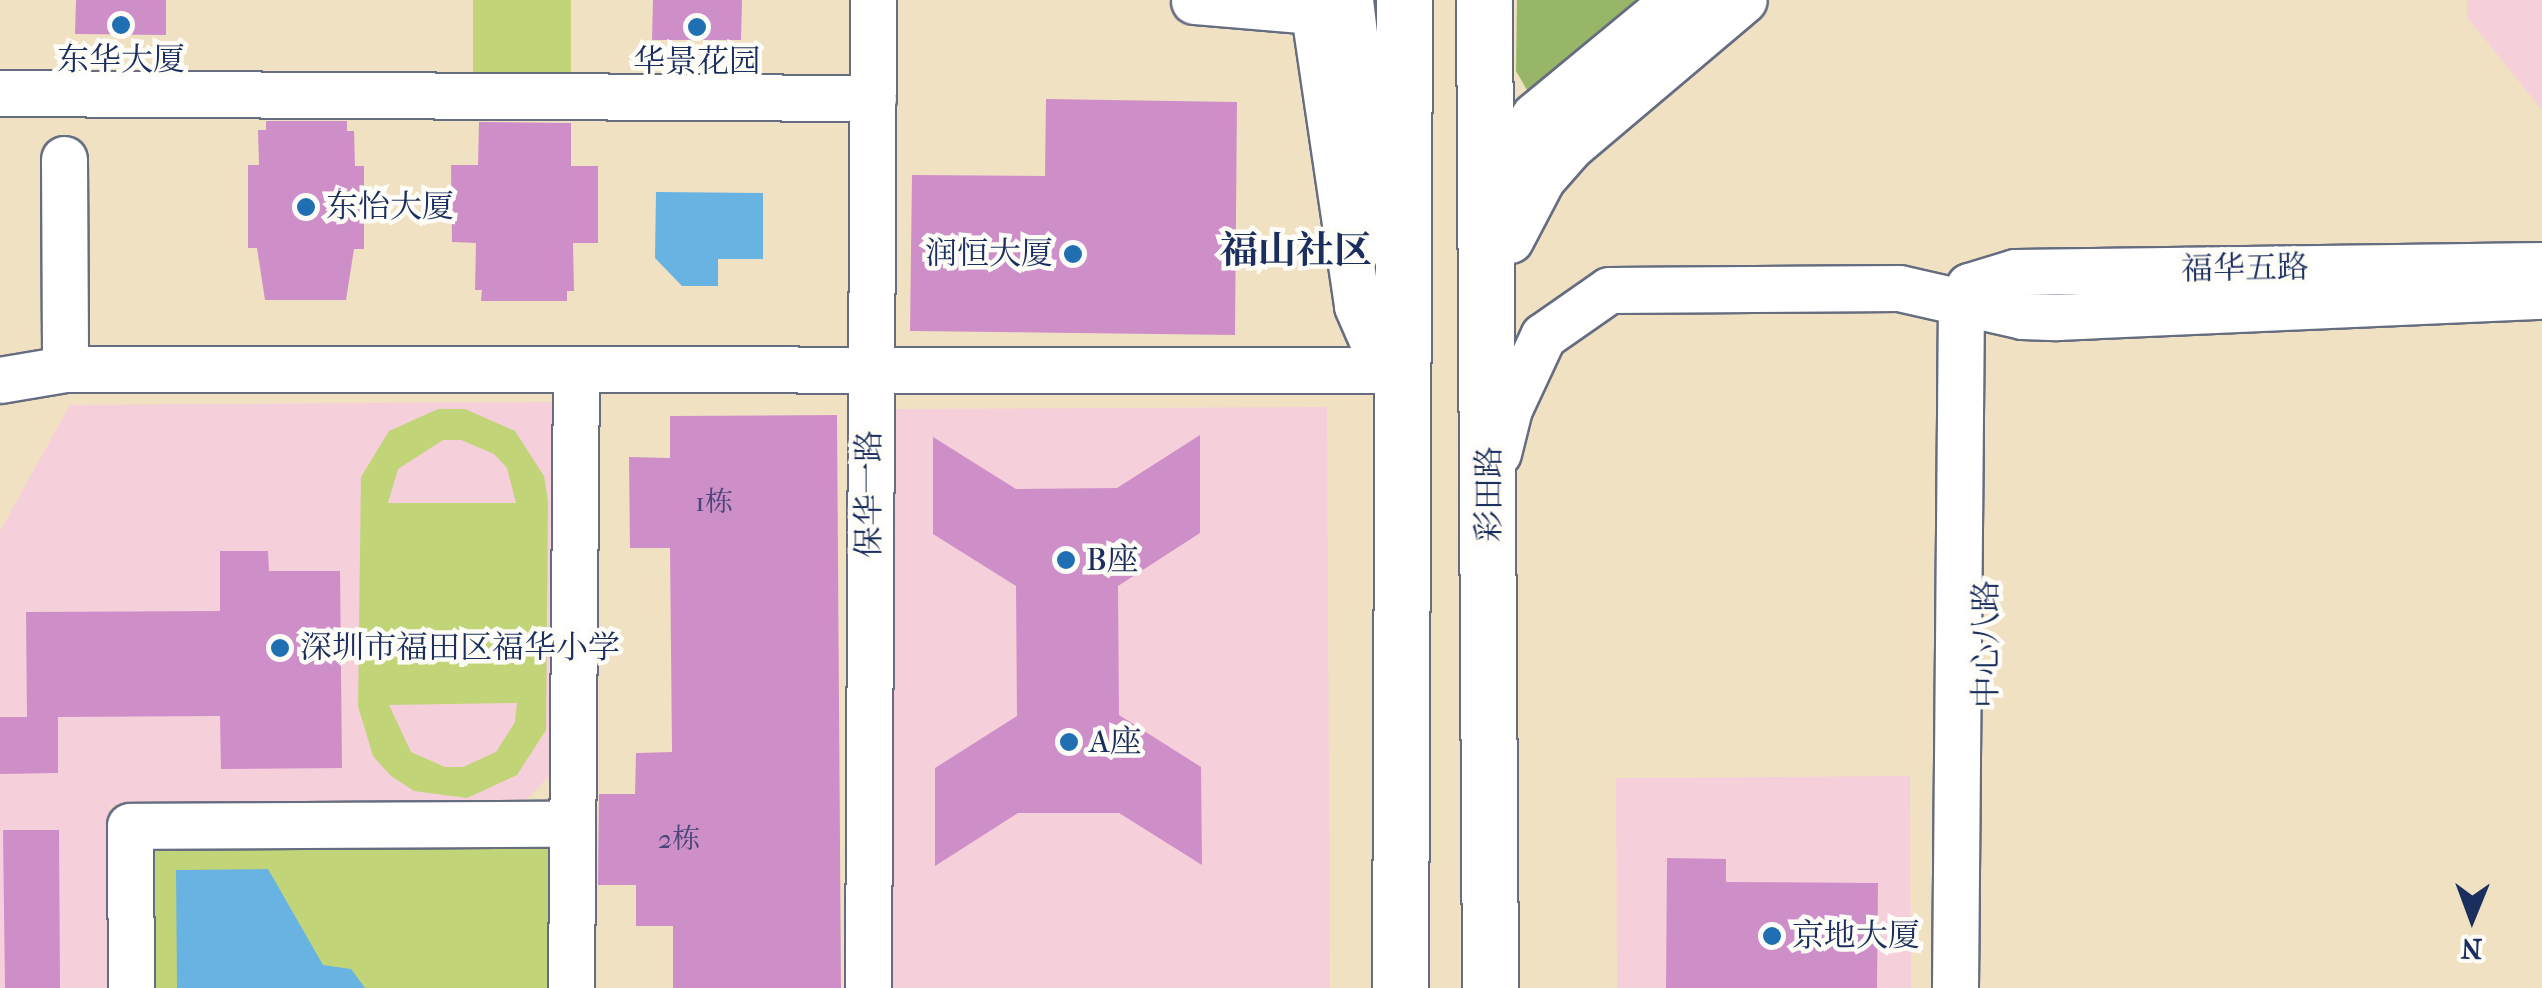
<!DOCTYPE html>
<html>
<head>
<meta charset="utf-8">
<style>
  body { margin:0 }
  #map { position:relative; width:2542px; height:988px; overflow:hidden; background:#f1e1c3; font-family:"IM FELL French Canon","Noto Serif SC",serif }
  div>[style] { position:absolute }
  [style*='--x'] { left:calc(var(--x)*1px); top:calc(var(--y)*1px); width:calc(var(--w)*1px); rotate:calc(var(--a)*1deg) }
  .built>* { inset:0; background:#f5cfda }
  .green>* { inset:0; background:#c1d477 }
  .forest>* { inset:0; background:#98b668 }
  .water>* { inset:0; background:#68b3e1 }
  .building>* { inset:0; background:#ce8fc9 }
  .roads { filter:drop-shadow(2px 0 #666d81) drop-shadow(-2px 0 #666d81) drop-shadow(0 2px #666d81) drop-shadow(0 -2px #666d81) }
  .minor>* { height:45px; margin:-22.5px; padding:0 22.5px; transform-origin:22.5px; border-radius:22.5px; background:#fff }
  .major>* { height:55px; margin:-27.5px; padding:0 27.5px; transform-origin:27.5px; border-radius:27.5px; background:#fff }
  .dots>* { width:28px; height:28px; translate:-50% -50%; box-sizing:border-box; border:5px solid #fdfcf7; border-radius:50% }
  span { translate:-50% -50%; white-space:nowrap; text-align:center; line-height:1.15; -webkit-text-stroke:9px #fdfcf7; paint-order:stroke }
  .number-label { font-size:28px; color:#484779 }
  .number-label span { -webkit-text-stroke-width:0 }
  .poi-label { font-size:32px; color:#1b2f5e }
  .left { translate:0 -50%; text-align:left }
  .right { translate:-100% -50%; text-align:right }
  .street-label { font-size:32px; color:#1b2f5e }
  .quarter-label { font-size:38px; color:#1b2f5e; font-weight:700 }
  .north { position:absolute; left:2422px; top:868px; width:100px; height:100px; -webkit-text-stroke:8px #fdfcf7; paint-order:stroke; rotate:181deg; font-size:28px; font-weight:700; line-height:40px; text-align:center; color:#1b2f5e }
  .north::after { content:''; display:block; margin:auto; width:35px; height:45px; background:#1b2f5e; clip-path:polygon(50% 0,100% 100%,50% 72%,0 100%) }
</style>
</head>
<body>
<div id="map">
  <div class="built">
    <i style="clip-path:polygon(2467px 0,2542px 0,2542px 110px,2467px 17px)"></i>
    <i style="clip-path:polygon(558px 402px,560px 765px,522px 804px,110px 806px,111px 988px,0 988px,0 531px,70px 405px)"></i>
    <i style="clip-path:polygon(1327px 407px,1330px 988px,888px 988px,892px 409px)"></i>
    <i style="clip-path:polygon(1910px 776px,1911px 988px,1617px 988px,1616px 778px)"></i>
  </div>
  <div class="green">
    <i style="clip-path:polygon(473px 0,571px 0,571px 81px,473px 80px)"></i>
    <i style="clip-path:polygon(evenodd,438px 409px,465px 409px,515px 431px,544px 476px,548px 501px,546px 730px,517px 775px,467px 798px,414px 791px,391px 776px,373px 756px,358px 706px,361px 477px,389px 431px,438px 409px,443px 440px,461px 440px,494px 454px,507px 468px,516px 503px,388px 503px,398px 469px,443px 440px,438px 409px,517px 703px,515px 722px,496px 752px,463px 767px,445px 767px,411px 752px,389px 705px,517px 703px)"></i>
    <i style="clip-path:polygon(560px 844px,561px 988px,152px 988px,151px 847px)"></i>
  </div>
  <div class="forest">
    <i style="clip-path:polygon(1517px 0,1679px 0,1530px 95px,1516px 71px)"></i>
  </div>
  <div class="water">
    <i style="clip-path:polygon(656px 192px,763px 193px,763px 259px,718px 259px,718px 286px,682px 286px,655px 258px)"></i>
    <i style="clip-path:polygon(268px 869px,323px 965px,351px 969px,365px 988px,177px 988px,176px 870px)"></i>
  </div>
  <div class="building">
    <i style="clip-path:polygon(76px 0,166px 0,166px 35px,75px 34px)"></i>
    <i style="clip-path:polygon(653px 0,742px 0,741px 40px,652px 40px)"></i>
    <i style="clip-path:polygon(1046px 99px,1237px 102px,1235px 335px,910px 331px,912px 175px,1045px 176px)"></i>
    <i style="clip-path:polygon(266px 121px,347px 121px,347px 131px,354px 131px,355px 166px,364px 166px,364px 249px,354px 249px,346px 300px,265px 300px,257px 248px,248px 248px,248px 165px,259px 165px,258px 130px,266px 130px)"></i>
    <i style="clip-path:polygon(479px 122px,571px 123px,571px 166px,598px 166px,598px 243px,573px 243px,574px 291px,567px 291px,567px 301px,481px 301px,482px 290px,475px 290px,476px 243px,452px 242px,451px 165px,478px 165px)"></i>
    <i style="clip-path:polygon(837px 415px,841px 988px,673px 988px,673px 926px,636px 926px,636px 885px,598px 885px,599px 794px,635px 794px,636px 753px,672px 752px,670px 548px,630px 548px,629px 457px,670px 458px,670px 416px)"></i>
    <i style="clip-path:polygon(1200px 435px,1200px 533px,1118px 586px,1119px 715px,1201px 767px,1202px 865px,1119px 813px,1018px 813px,935px 866px,935px 768px,1017px 716px,1016px 586px,933px 534px,933px 437px,1016px 489px,1117px 488px)"></i>
    <i style="clip-path:polygon(220px 551px,268px 551px,269px 571px,340px 571px,342px 768px,221px 769px,220px 716px,58px 717px,58px 773px,0 774px,0 717px,27px 717px,26px 612px,220px 611px)"></i>
    <i style="clip-path:polygon(3px 830px,59px 830px,60px 988px,5px 988px)"></i>
    <i style="clip-path:polygon(1667px 858px,1726px 859px,1726px 882px,1878px 883px,1877px 988px,1666px 988px)"></i>
  </div>
  <div class="roads">
    <div class="minor">
      <i style="--x:1312;--y:0;--w:309;--a:81.6"></i>
      <i style="--x:1357;--y:306;--w:60;--a:66.4"></i>
      <i style="--x:1381;--y:361;--w:20;--a:27"></i>
      <i style="--x:1194;--y:1;--w:118;--a:4.8"></i>
      <i style="--x:0;--y:93;--w:873;--a:0.33"></i>
      <i style="--x:64;--y:159;--w:210;--a:89.7"></i>
      <i style="--x:1510;--y:240;--w:69;--a:-62.3"></i>
      <i style="--x:1542;--y:179;--w:44;--a:-48.7"></i>
      <i style="--x:1571;--y:146;--w:226;--a:-40.2"></i>
      <i style="--x:0;--y:380;--w:66;--a:-9.6"></i>
      <i style="--x:65;--y:369;--w:1334;--a:0.04"></i>
      <i style="--x:1498;--y:453;--w:45;--a:-76"></i>
      <i style="--x:1509;--y:409;--w:81;--a:-65"></i>
      <i style="--x:1543;--y:336;--w:80;--a:-34.9"></i>
      <i style="--x:1609;--y:290;--w:290;--a:-0.4"></i>
      <i style="--x:1899;--y:288;--w:126;--a:12.8"></i>
      <i style="--x:2022;--y:316;--w:35;--a:2"></i>
      <i style="--x:2057;--y:317;--w:485;--a:-2.5"></i>
      <i style="--x:131;--y:988;--w:162;--a:-90.4"></i>
      <i style="--x:130;--y:826;--w:442;--a:-0.3"></i>
      <i style="--x:571;--y:988;--w:619;--a:-89.54"></i>
      <i style="--x:868;--y:988;--w:988;--a:-89.71"></i>
      <i style="--x:1955;--y:988;--w:687;--a:-89.5"></i>
      <i style="--x:1961;--y:301;--w:17;--a:-62"></i>
      <i style="--x:1969;--y:286;--w:48;--a:-16.9"></i>
      <i style="--x:2015;--y:272;--w:527;--a:-0.76"></i>
    </div>
    <div class="major">
      <i style="--x:1345;--y:0;--w:237;--a:83.2"></i>
      <i style="--x:1484;--y:0;--w:988;--a:89.65"></i>
      <i style="--x:1499;--y:224;--w:67;--a:-74.5"></i>
      <i style="--x:1517;--y:159;--w:45;--a:-62.3"></i>
      <i style="--x:1538;--y:119;--w:187;--a:-39.6"></i>
      <i style="--x:1400;--y:988;--w:988;--a:-89.77"></i>
    </div>
  </div>
  <div class="dots">
    <i style="left:121px;top:25px;background:#1f6fb2"></i>
    <i style="left:697px;top:27px;background:#1f6fb2"></i>
    <i style="left:306px;top:207px;background:#1f6fb2"></i>
    <i style="left:1073px;top:254px;background:#1f6fb2"></i>
    <i style="left:1066px;top:560px;background:#1f6fb2"></i>
    <i style="left:280px;top:648px;background:#1f6fb2"></i>
    <i style="left:1069px;top:742px;background:#1f6fb2"></i>
    <i style="left:1772px;top:936px;background:#1f6fb2"></i>
  </div>
  <div class="number-label">
    <span style="left:714px;top:502px">1栋</span>
    <span style="left:679px;top:839px">2栋</span>
  </div>
  <div class="poi-label">
    <span style="left:121px;top:60px">东华大厦</span>
    <span style="left:697px;top:62px">华景花园</span>
    <span class="left" style="left:326px;top:207px">东怡大厦</span>
    <span class="right" style="left:1053px;top:254px">润恒大厦</span>
    <span class="left" style="left:1086px;top:560px">B座</span>
    <span class="left" style="left:300px;top:648px">深圳市福田区福华小学</span>
    <span class="left" style="left:1089px;top:742px">A座</span>
    <span class="left" style="left:1792px;top:936px">京地大厦</span>
  </div>
  <div class="street-label">
    <span style="left:2245px;top:269px;rotate:-1deg">福华五路</span>
    <span style="left:870px;top:494px;rotate:-90deg">保华一路</span>
    <span style="left:1490px;top:494px;rotate:-90deg">彩田路</span>
    <span style="left:1987px;top:644px;rotate:-90deg">中心八路</span>
  </div>
  <div class="quarter-label">
    <span style="left:1296px;top:251px">福山社区</span>
  </div>
  <div class="north">N</div>
</div>
</body>
</html>
